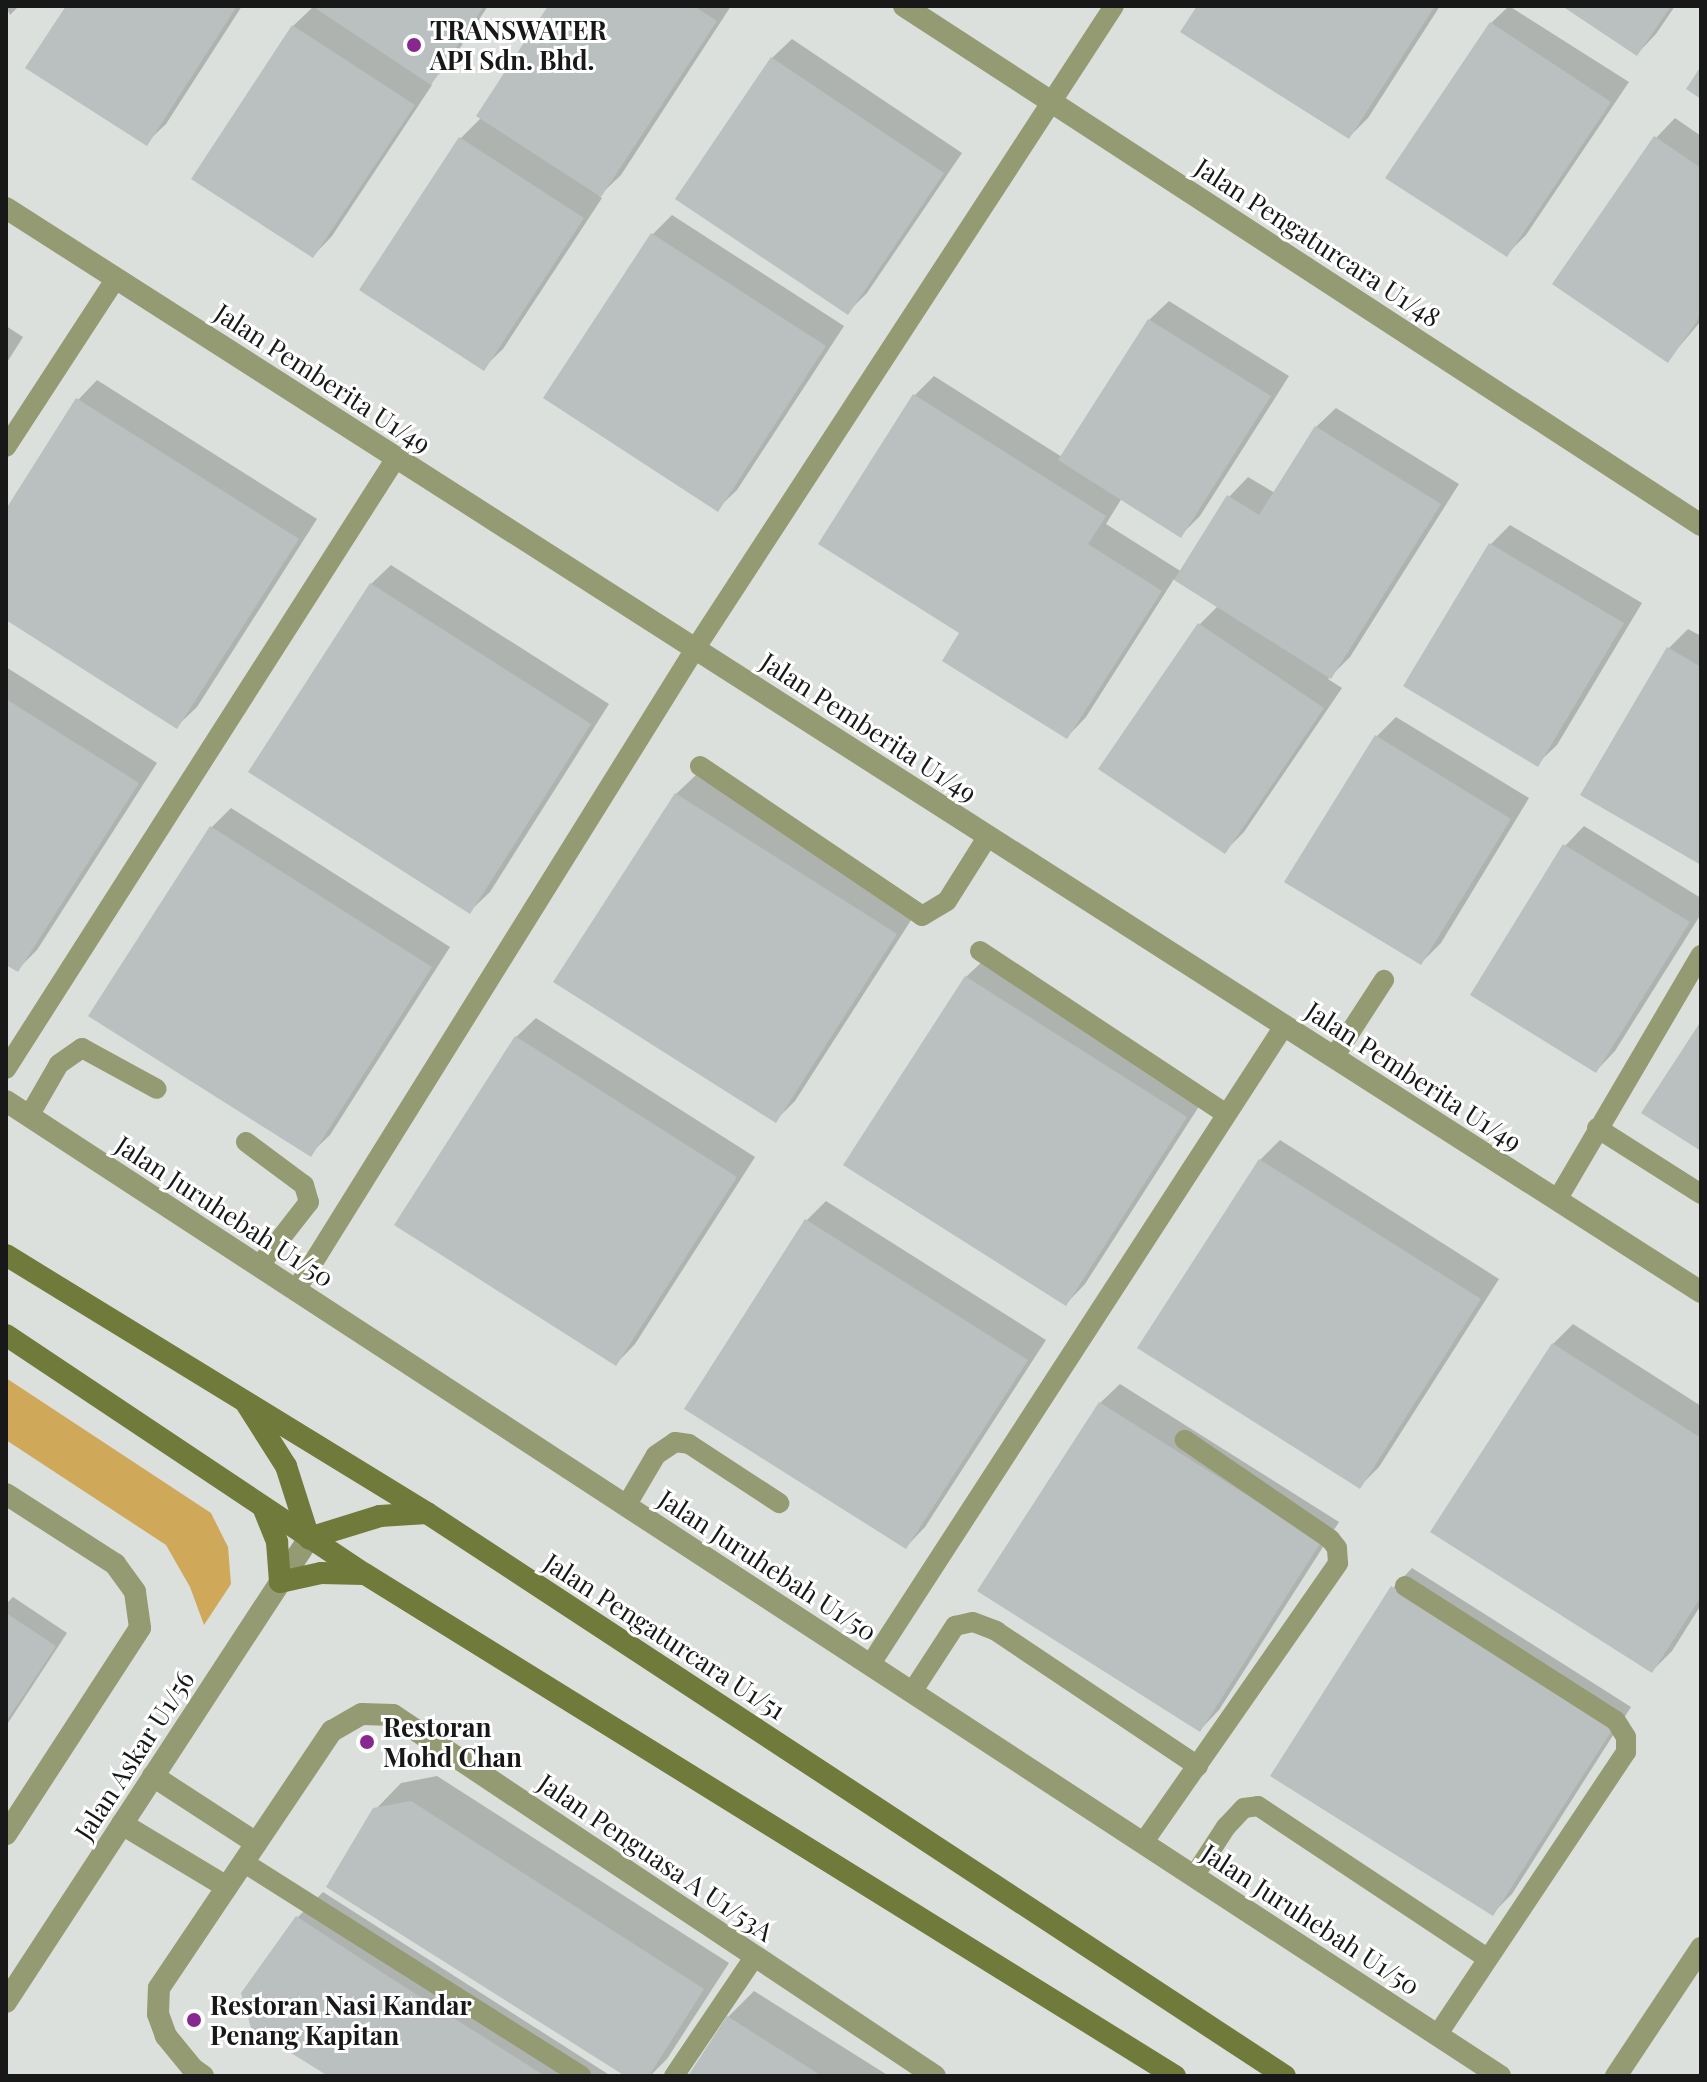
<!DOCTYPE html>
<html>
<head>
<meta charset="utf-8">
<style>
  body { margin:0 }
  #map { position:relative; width:1707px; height:2082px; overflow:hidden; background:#dbe0dc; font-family:"Playfair Display",serif }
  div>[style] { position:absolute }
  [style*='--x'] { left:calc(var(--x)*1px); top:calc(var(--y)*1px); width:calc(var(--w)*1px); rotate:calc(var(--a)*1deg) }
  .green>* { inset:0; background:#d0a85a }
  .shadow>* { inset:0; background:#0003 }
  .building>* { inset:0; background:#b9c0bf }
  .service>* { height:20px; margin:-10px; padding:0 10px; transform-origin:10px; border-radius:10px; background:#949b73 }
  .minor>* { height:22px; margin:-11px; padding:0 11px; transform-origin:11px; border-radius:11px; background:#949b73 }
  .tertiary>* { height:22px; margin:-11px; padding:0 11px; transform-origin:11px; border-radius:11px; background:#949b73 }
  .secondary>* { height:22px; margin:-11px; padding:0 11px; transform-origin:11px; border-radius:11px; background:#707a3b }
  .dots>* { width:22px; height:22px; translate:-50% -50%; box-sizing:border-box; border:4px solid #fff; border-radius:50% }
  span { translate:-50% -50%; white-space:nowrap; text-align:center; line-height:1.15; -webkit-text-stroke:6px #fff; paint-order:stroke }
  .poi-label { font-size:26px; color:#171817; font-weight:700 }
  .left { translate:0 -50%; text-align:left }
  .street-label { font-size:26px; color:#171817 }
  .frame { position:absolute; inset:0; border:8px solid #171817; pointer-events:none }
</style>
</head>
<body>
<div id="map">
  <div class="green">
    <i style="clip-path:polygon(6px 1378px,211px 1513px,228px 1547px,231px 1584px,204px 1625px,190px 1587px,166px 1545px,6px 1440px)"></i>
  </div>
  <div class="shadow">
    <i style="clip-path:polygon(6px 6px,19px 6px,10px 15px)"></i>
    <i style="clip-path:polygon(68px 6px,242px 6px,166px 124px,146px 143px)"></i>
    <i style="clip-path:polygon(314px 6px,488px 6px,450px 63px,430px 83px,432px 85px,332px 236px,313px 256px,293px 26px)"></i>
    <i style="clip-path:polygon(551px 6px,731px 6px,621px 175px,599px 196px,602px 198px,503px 349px,483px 368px,460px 139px,482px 117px)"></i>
    <i style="clip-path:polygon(1200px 6px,1440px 6px,1368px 118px,1349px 137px)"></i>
    <i style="clip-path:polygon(1509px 6px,1629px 82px,1526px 235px,1506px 255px,1491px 23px)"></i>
    <i style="clip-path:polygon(1566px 6px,1675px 6px,1656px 34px,1637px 54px)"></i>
    <i style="clip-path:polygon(792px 39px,962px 153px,867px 293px,848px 312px,772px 58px)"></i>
    <i style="clip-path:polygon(1675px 118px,1701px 136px,1701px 321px,1667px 361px,1656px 138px)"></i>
    <i style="clip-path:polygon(672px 215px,844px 326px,737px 490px,717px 509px,546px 398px,653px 234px)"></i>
    <i style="clip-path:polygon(1169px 301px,1289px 376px,1200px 516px,1181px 535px,1122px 498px,1106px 524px,1182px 572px,1229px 497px,1248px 477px,1275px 493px,1316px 427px,1336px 408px,1459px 484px,1350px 657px,1328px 679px,1342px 688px,1244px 832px,1224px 852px,1199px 625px,1218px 606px,1174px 579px,1086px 717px,1067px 737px,962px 633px,914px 396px,934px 376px,1062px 457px,1149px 320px)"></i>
    <i style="clip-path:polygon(6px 326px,23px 337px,6px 364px)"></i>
    <i style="clip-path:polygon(97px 380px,317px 519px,197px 707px,177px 726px,6px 618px,6px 512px,78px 400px)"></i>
    <i style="clip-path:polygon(1510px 525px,1642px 603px,1557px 745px,1537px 764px,1491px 544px)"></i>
    <i style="clip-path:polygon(391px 565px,609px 704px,490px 892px,470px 911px,371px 584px)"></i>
    <i style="clip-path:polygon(1688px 629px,1701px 636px,1701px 862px,1669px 648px)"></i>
    <i style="clip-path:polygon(6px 667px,157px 763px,37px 950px,17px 970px,6px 962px)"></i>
    <i style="clip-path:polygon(1396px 717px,1529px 798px,1441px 943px,1421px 963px,1376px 737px)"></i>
    <i style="clip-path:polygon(696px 775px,915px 914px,795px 1101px,776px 1120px,676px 794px)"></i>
    <i style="clip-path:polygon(231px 808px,450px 947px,330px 1135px,310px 1154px,211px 828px)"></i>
    <i style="clip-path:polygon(1584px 826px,1701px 898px,1701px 914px,1615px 1051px,1596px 1071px,1565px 846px)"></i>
    <i style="clip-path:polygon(986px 958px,1205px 1097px,1085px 1284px,1066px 1304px,966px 977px)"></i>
    <i style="clip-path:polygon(536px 1018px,755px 1157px,635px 1344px,616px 1364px,516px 1037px)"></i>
    <i style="clip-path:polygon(1280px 1140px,1499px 1279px,1379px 1467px,1360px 1486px,1260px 1160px)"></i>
    <i style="clip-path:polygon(826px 1201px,1046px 1340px,925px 1527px,906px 1547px,807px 1220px)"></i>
    <i style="clip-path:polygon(1573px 1324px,1701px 1406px,1701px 1605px,1672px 1651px,1652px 1671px,1553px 1344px)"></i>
    <i style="clip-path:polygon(1120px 1384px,1339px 1522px,1219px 1710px,1200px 1730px,1100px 1403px)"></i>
    <i style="clip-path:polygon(1412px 1568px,1631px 1707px,1512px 1894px,1492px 1914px,1393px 1588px)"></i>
    <i style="clip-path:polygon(13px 1597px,67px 1633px,6px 1726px,6px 1604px)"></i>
    <i style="clip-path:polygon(437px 1776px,729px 1963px,667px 2059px,650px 2076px,628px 2076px,375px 1810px,401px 1783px)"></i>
    <i style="clip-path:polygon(323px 1892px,611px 2076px,331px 2076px,298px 1917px)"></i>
    <i style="clip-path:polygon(754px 1991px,889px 2076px,690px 2076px,728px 2017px)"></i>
  </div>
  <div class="building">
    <i style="clip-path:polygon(66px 6px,237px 6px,147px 146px,25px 68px)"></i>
    <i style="clip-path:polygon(312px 6px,484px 6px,431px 85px)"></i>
    <i style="clip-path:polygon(548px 6px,694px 6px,717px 21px,601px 197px,476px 116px)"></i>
    <i style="clip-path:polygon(1197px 6px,1435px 6px,1349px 139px,1180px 32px)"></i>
    <i style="clip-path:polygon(1562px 6px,1671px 6px,1637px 56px)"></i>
    <i style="clip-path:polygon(1490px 22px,1611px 102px,1507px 257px,1385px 178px)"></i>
    <i style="clip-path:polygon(292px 25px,415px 105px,313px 258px,191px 179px)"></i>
    <i style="clip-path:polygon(771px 57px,944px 173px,848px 315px,675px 199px)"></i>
    <i style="clip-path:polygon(1701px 66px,1701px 99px,1686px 89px)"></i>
    <i style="clip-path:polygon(1654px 136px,1701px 168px,1701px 315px,1668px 363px,1552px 284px)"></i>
    <i style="clip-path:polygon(459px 137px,584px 218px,484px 371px,359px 290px)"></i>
    <i style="clip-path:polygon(651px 233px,826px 346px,718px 512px,543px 398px)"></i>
    <i style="clip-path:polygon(1148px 319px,1271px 396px,1181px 538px,1058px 460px)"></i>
    <i style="clip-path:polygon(913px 394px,1106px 516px,1088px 544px,1162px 591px,1067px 739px,942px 661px,959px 633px,818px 544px)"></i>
    <i style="clip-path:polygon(76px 398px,299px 539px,177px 729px,6px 620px,6px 509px)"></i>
    <i style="clip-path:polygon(1315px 426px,1441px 504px,1331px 679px,1174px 580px,1227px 495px,1259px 515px)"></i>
    <i style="clip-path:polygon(1489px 543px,1624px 623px,1538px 767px,1403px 686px)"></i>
    <i style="clip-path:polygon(370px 583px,591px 724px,470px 914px,248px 772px)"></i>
    <i style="clip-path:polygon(1198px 623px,1324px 708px,1225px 854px,1098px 769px)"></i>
    <i style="clip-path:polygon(1667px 647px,1701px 667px,1701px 865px,1580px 795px)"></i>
    <i style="clip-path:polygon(6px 699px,139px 783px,18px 972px,6px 965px)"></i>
    <i style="clip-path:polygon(1375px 735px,1511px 819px,1421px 965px,1284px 882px)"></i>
    <i style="clip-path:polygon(675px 793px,897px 934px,776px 1123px,553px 982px)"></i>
    <i style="clip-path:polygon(210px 826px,432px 967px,311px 1157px,88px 1016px)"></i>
    <i style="clip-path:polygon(1563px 844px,1690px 922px,1596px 1073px,1470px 995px)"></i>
    <i style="clip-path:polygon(965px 976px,1187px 1117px,1066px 1306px,843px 1165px)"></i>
    <i style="clip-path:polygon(1701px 1021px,1701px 1151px,1641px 1113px)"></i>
    <i style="clip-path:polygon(515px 1036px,737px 1177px,616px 1366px,394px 1225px)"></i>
    <i style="clip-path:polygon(1259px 1159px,1481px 1299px,1360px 1489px,1137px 1348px)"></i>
    <i style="clip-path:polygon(805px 1219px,1028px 1360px,906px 1549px,684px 1409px)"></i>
    <i style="clip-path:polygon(1552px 1343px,1701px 1438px,1701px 1597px,1652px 1673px,1430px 1532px)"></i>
    <i style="clip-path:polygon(1099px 1402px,1321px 1542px,1200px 1732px,977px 1591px)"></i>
    <i style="clip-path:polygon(1391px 1586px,1614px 1727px,1493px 1916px,1270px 1776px)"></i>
    <i style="clip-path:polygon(6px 1613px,56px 1646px,6px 1722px)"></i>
    <i style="clip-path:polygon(411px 1801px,704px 1989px,649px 2076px,625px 2076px,326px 1887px,373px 1808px)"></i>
    <i style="clip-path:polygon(296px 1916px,375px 1968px,545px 2076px,328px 2076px,251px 2028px,241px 1993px)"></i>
    <i style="clip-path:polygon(727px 2016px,760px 2037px,822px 2076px,688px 2076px)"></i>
  </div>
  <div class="service">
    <i style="--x:6;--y:447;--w:202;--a:-56.9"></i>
    <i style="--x:700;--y:766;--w:268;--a:34"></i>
    <i style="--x:922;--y:916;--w:29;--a:-31"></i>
    <i style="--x:947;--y:901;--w:77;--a:-57.8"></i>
    <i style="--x:980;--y:951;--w:295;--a:33.5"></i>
    <i style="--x:1334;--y:1057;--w:92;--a:-57"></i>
    <i style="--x:6;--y:1069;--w:725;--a:-57.45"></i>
    <i style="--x:29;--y:1116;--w:60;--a:-60"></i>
    <i style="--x:59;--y:1064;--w:28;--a:-35"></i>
    <i style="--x:82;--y:1048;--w:85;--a:28.7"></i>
    <i style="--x:1597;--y:1128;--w:123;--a:32.4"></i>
    <i style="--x:246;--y:1142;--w:72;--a:36.6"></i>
    <i style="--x:304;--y:1185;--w:18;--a:74"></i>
    <i style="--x:309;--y:1202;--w:81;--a:128"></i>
    <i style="--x:1557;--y:1200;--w:284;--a:-59.6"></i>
    <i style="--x:296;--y:1290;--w:755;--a:-58.1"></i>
    <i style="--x:695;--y:649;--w:767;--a:-56.91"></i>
    <i style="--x:626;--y:1506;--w:59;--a:-59.5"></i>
    <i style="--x:656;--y:1455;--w:23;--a:-34"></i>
    <i style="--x:675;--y:1442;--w:14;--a:8"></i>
    <i style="--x:689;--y:1444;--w:108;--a:33.2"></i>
    <i style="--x:1405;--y:1586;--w:250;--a:32.6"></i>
    <i style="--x:1616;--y:1721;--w:19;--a:58"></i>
    <i style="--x:1626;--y:1737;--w:15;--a:90"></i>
    <i style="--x:1626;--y:1752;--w:340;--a:123.7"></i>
    <i style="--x:870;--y:1665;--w:761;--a:-57.06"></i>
    <i style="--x:912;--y:1692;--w:79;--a:-56.9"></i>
    <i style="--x:955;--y:1626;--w:18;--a:-13"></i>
    <i style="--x:973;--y:1622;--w:25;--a:21"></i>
    <i style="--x:996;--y:1631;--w:243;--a:33.8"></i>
    <i style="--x:1143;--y:1843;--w:341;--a:-55.1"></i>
    <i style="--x:1338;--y:1563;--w:15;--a:-94"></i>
    <i style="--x:1337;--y:1548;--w:11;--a:-128"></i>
    <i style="--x:1330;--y:1539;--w:176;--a:-145.7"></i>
    <i style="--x:243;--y:1862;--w:400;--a:32.3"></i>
    <i style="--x:1194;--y:1876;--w:59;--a:-56.9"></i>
    <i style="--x:1226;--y:1827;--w:26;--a:-47"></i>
    <i style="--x:1244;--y:1808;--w:14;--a:-8"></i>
    <i style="--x:1258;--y:1806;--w:275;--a:33.6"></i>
    <i style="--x:674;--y:2076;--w:145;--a:-56"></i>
  </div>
  <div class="minor">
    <i style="--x:904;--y:6;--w:951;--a:33.07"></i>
    <i style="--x:6;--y:208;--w:2012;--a:32.6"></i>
    <i style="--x:6;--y:1101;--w:1784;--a:33.13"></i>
    <i style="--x:6;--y:1494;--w:130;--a:32.7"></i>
    <i style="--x:115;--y:1564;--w:34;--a:54"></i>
    <i style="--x:135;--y:1592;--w:36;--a:82"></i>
    <i style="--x:140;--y:1628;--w:246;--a:123"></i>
    <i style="--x:153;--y:1776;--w:123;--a:33"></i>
    <i style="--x:122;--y:1824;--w:122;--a:31"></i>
    <i style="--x:203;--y:2076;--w:12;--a:-145"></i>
    <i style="--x:193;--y:2069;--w:43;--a:-129.3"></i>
    <i style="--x:166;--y:2036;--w:23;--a:-110"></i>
    <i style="--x:158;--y:2014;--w:26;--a:-88"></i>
    <i style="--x:159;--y:1988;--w:310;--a:-56.1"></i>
    <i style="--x:332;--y:1731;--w:34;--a:-30"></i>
    <i style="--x:362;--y:1714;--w:31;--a:2"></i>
    <i style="--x:393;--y:1715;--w:651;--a:33.67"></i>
    <i style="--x:1616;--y:2076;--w:154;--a:-56.4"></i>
  </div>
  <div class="tertiary">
    <i style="--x:6;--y:2002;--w:554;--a:-56.85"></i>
  </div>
  <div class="secondary">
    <i style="--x:6;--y:1255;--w:494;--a:31.5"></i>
    <i style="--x:427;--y:1513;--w:1026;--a:33.27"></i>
    <i style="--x:6;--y:1335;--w:431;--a:33.7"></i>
    <i style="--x:365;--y:1574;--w:953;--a:31.79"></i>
    <i style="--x:246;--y:1403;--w:75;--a:57.6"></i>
    <i style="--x:286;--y:1466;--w:76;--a:72.3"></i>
    <i style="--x:263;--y:1507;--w:38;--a:68"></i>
    <i style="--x:277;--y:1542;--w:40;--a:85.7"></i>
    <i style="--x:280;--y:1582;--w:42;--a:-12.4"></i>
    <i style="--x:321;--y:1573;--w:43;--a:1.3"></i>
    <i style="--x:309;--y:1538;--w:74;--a:-17.2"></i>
    <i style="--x:380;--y:1516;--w:47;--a:-3.7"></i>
  </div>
  <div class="dots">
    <i style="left:414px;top:45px;background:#882790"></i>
    <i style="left:367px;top:1742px;background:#882790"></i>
    <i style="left:194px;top:2020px;background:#882790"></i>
  </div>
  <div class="poi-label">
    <span class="left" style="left:430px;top:45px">TRANSWATER<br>API Sdn. Bhd.</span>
    <span class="left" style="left:383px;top:1742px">Restoran<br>Mohd Chan</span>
    <span class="left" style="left:210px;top:2020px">Restoran Nasi Kandar<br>Penang Kapitan</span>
  </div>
  <div class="street-label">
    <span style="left:1318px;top:242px;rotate:33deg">Jalan Pengaturcara U1/48</span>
    <span style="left:323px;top:378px;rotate:33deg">Jalan Pemberita U1/49</span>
    <span style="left:869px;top:727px;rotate:33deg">Jalan Pemberita U1/49</span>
    <span style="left:1414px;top:1076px;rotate:33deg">Jalan Pemberita U1/49</span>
    <span style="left:225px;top:1211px;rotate:33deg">Jalan Juruhebah U1/50</span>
    <span style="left:768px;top:1565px;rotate:33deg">Jalan Juruhebah U1/50</span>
    <span style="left:665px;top:1636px;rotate:33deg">Jalan Pengaturcara U1/51</span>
    <span style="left:134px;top:1755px;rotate:-57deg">Jalan Askar U1/56</span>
    <span style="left:656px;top:1857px;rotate:34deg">Jalan Penguasa A U1/53A</span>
    <span style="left:1311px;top:1919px;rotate:33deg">Jalan Juruhebah U1/50</span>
  </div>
  <div class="frame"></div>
</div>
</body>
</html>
